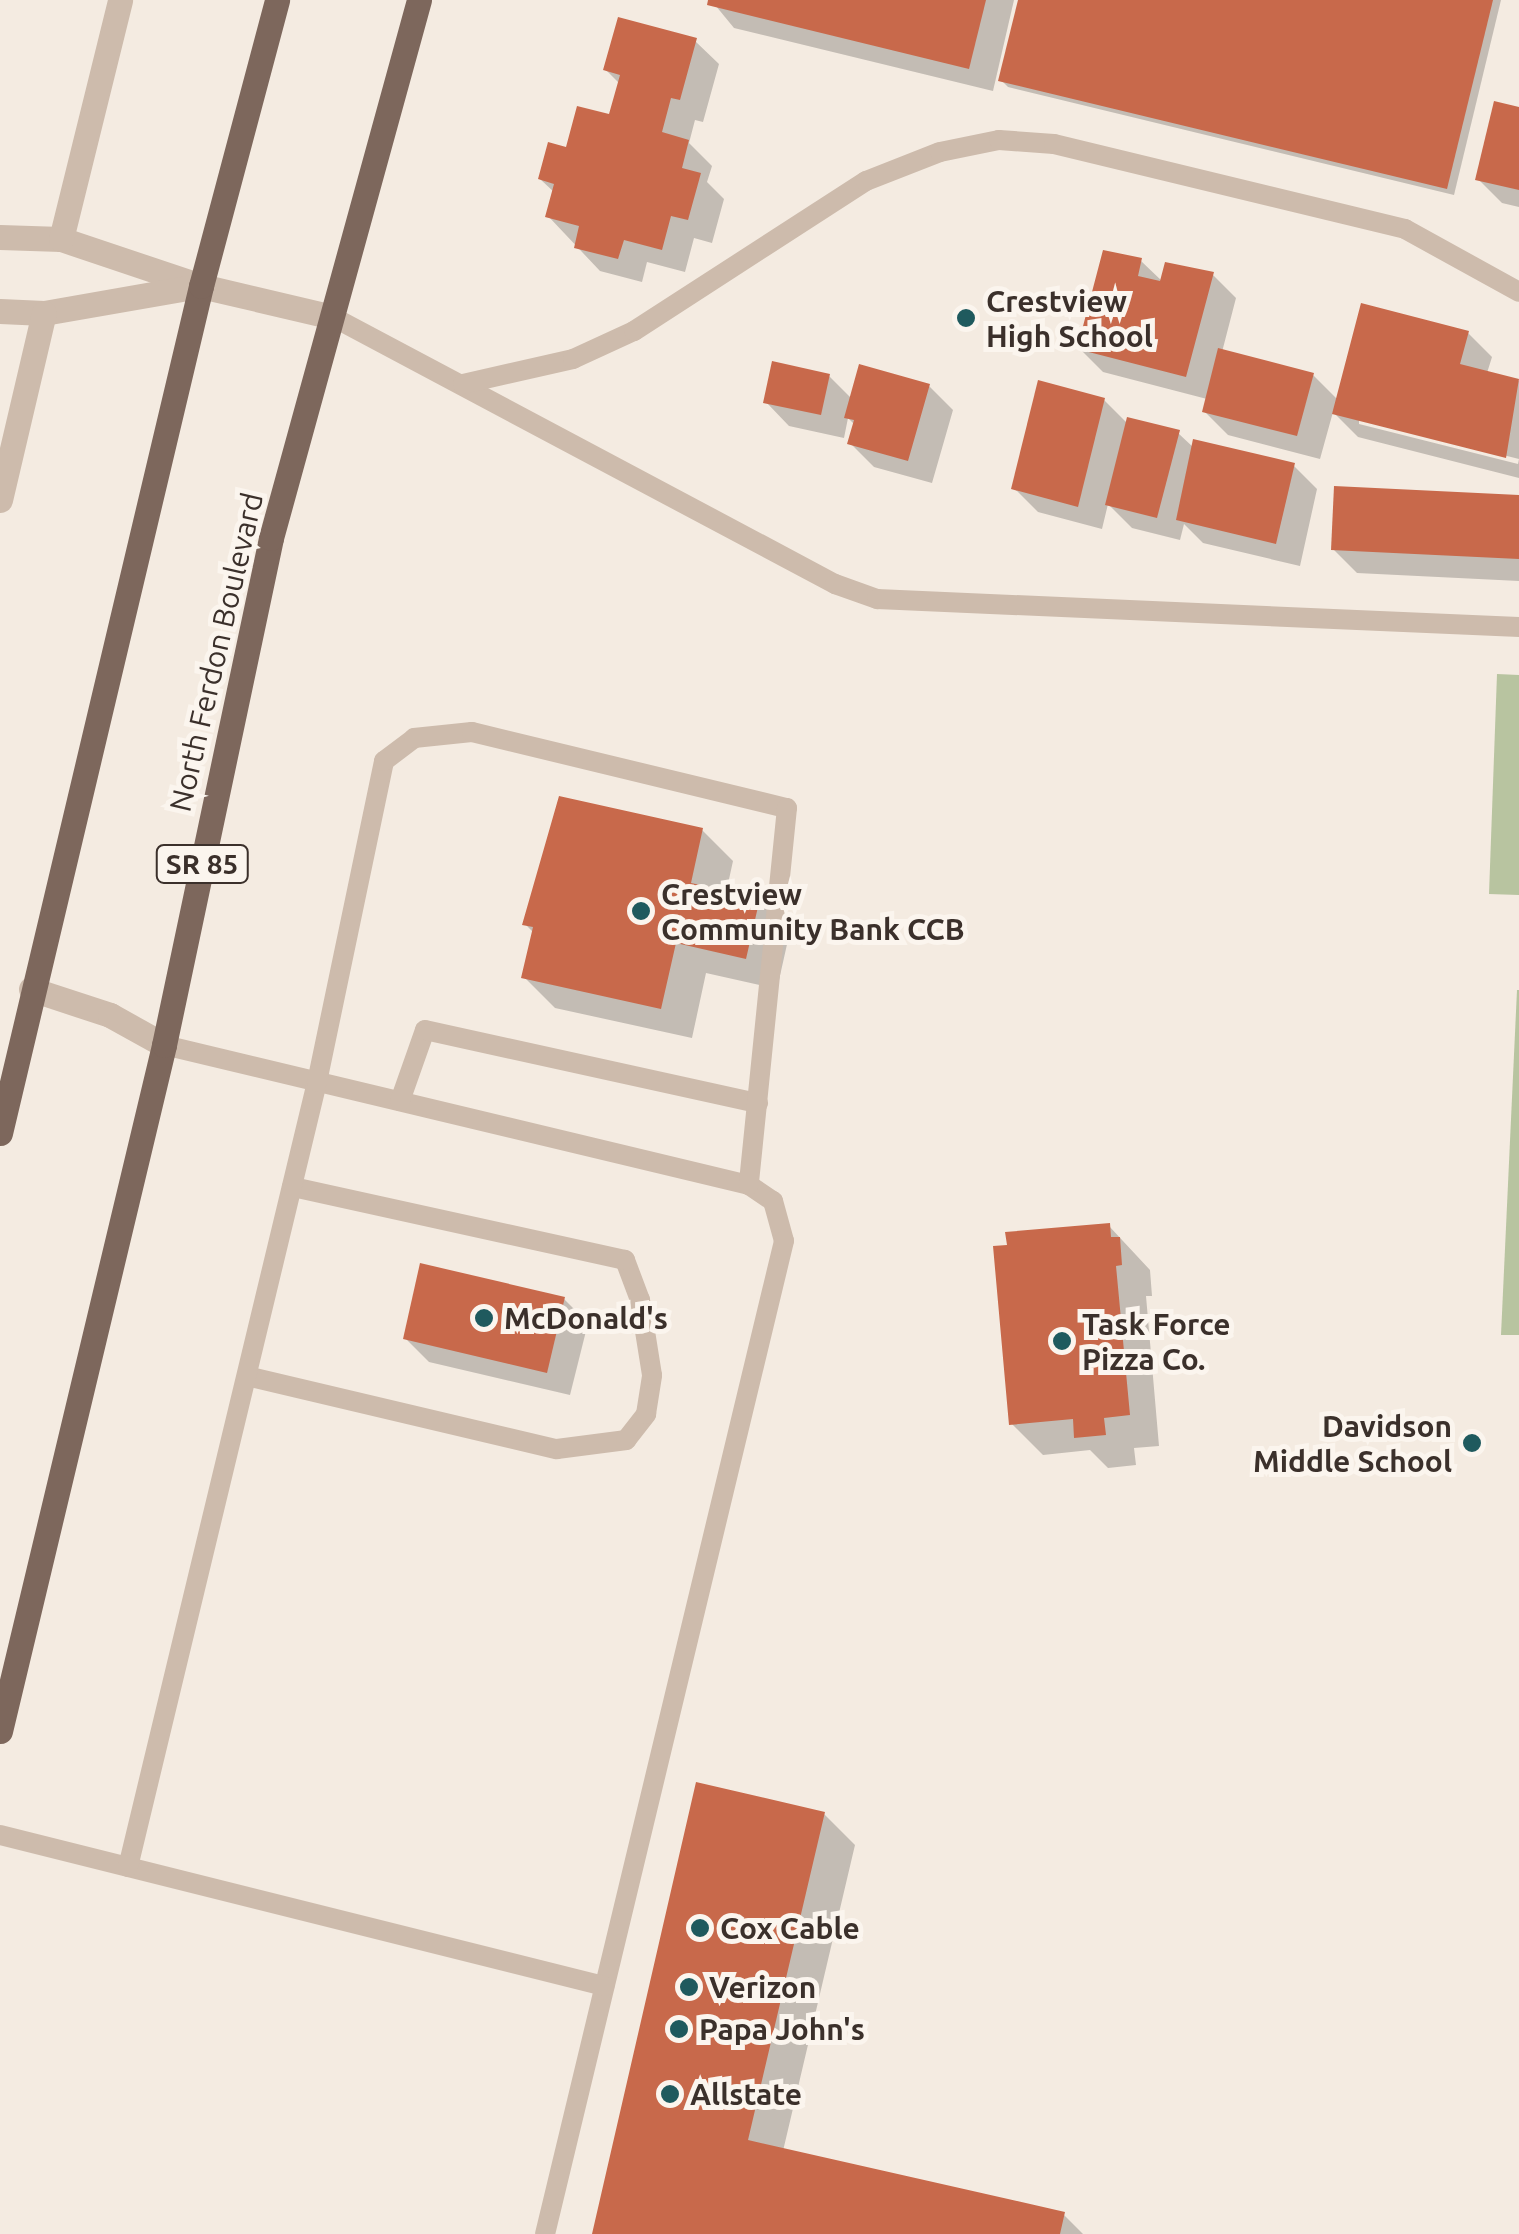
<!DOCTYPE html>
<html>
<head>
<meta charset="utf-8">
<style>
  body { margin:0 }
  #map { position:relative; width:1519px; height:2234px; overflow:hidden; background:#f4ebe1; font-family:Ubuntu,sans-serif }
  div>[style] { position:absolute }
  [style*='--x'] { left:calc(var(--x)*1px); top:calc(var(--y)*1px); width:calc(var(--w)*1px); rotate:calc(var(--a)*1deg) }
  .green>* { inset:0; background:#b8c4a0 }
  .shadow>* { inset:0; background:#0003 }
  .building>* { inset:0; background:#c8694b }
  .lane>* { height:20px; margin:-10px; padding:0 10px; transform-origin:10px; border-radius:10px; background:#cdbbac }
  .street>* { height:25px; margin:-12.5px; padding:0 12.5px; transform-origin:12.5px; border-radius:12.5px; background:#cdbbac }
  .primary>* { height:25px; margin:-12.5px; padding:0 12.5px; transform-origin:12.5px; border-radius:12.5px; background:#7d675c }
  .dots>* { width:28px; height:28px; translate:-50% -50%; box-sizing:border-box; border:5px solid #fbf5ee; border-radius:50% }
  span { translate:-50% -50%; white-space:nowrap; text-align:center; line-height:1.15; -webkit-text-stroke:10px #fbf5ee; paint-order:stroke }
  .shield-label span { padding:2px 8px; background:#fbf5ee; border:2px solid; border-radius:8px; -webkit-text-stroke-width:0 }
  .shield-label { font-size:28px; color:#3b302b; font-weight:700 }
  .poi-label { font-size:30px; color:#3b302b; font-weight:700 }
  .left { translate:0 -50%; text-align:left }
  .right { translate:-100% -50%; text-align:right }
  .street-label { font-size:30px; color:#3b302b }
</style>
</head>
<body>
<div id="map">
  <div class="green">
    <i style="clip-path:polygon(1497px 674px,1519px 675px,1519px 895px,1489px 894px)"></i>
    <i style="clip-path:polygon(1517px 990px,1519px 990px,1519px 1335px,1501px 1335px)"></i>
  </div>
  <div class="shadow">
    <i style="clip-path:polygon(711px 0,1014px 0,993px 91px,734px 28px)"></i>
    <i style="clip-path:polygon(1020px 0,1501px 0,1454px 195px,1008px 87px,1001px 80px)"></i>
    <i style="clip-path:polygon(695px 41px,719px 64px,703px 122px,695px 120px,689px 143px,712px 166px,707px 182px,724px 199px,712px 243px,694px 238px,685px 272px,647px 262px,642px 282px,600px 271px,548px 216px,555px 193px,540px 179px,611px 117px,620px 84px,606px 70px)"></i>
    <i style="clip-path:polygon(1519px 110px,1519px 207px,1502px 203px,1478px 179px)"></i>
    <i style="clip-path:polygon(evenodd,1141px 261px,1163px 282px,1213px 275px,1236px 298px,1222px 352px,1313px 375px,1338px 400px,1468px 333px,1492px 357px,1487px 373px,1519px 381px,1519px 478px,1358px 437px,1333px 412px,1320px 459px,1228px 435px,1204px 411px,1207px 399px,1103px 372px,1080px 349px,1141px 261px,1359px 419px,1519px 459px,1518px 464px,1359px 424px,1359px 419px)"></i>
    <i style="clip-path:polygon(829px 376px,852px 399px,929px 386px,953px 410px,932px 483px,874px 467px,850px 443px,855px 425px,848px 418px,844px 438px,789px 426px,766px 402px)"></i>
    <i style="clip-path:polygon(1104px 400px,1128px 424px,1178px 433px,1194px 448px,1293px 465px,1317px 489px,1300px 566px,1203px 543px,1184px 524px,1180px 540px,1132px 528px,1108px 504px,1102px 529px,1038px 512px,1014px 488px)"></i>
    <i style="clip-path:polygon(1519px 498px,1519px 581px,1357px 573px,1333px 549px)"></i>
    <i style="clip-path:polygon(702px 830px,733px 861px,726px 893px,759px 900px,790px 931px,777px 989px,706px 973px,692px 1038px,555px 1008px,524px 977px,534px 933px,525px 924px)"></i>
    <i style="clip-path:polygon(1109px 1226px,1150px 1270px,1152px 1296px,1146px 1296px,1159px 1446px,1134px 1448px,1136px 1465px,1108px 1468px,1090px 1450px,1043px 1455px,1012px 1424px)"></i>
    <i style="clip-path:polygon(564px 1299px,588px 1323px,570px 1395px,429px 1362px,405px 1338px)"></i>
    <i style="clip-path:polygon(824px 1814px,855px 1845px,783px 2151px,1063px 2214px,1083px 2234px,595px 2234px)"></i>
  </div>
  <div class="building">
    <i style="clip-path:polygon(708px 0,986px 0,969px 69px,707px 5px)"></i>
    <i style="clip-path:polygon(1018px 0,1493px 0,1447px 189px,998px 81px)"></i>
    <i style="clip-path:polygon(618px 17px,697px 38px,680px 100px,671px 98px,662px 132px,689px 140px,682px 168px,701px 173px,688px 220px,671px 216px,662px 250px,624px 240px,618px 259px,574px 248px,579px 226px,545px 217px,554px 184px,538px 179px,548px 142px,566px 147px,577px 106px,609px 114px,620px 75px,603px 70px)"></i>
    <i style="clip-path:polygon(1494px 101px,1519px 107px,1519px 190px,1475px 180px)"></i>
    <i style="clip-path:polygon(1103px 250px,1142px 258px,1138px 276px,1160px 281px,1165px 262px,1214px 272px,1186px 377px,1077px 349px)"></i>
    <i style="clip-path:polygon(1361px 303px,1469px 331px,1460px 364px,1519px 379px,1506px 458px,1332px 414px)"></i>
    <i style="clip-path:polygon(1218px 348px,1314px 373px,1297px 436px,1202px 412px)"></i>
    <i style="clip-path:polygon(772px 361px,830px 374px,821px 415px,763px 403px)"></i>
    <i style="clip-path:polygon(859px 364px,930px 384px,908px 461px,847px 444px,854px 420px,844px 418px)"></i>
    <i style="clip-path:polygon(1038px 380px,1105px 398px,1078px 507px,1011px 489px)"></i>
    <i style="clip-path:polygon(1127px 417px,1180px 430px,1157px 518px,1105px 505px)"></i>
    <i style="clip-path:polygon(1193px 439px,1295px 463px,1276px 544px,1176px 520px)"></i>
    <i style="clip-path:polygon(1334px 486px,1519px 495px,1519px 559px,1331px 550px)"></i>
    <i style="clip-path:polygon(559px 796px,703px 828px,691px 883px,760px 898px,746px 959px,676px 943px,661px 1009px,521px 978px,533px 927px,522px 925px)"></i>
    <i style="clip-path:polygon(1110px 1223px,1111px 1237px,1120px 1237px,1122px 1265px,1116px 1266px,1130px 1415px,1104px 1418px,1106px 1435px,1074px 1438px,1073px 1419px,1009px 1425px,993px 1246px,1007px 1245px,1005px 1232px)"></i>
    <i style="clip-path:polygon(420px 1263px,565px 1297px,547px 1373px,403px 1339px)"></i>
    <i style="clip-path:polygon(696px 1782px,825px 1812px,748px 2140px,1065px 2212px,1060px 2234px,592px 2234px)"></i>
  </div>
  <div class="lane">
    <i style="--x:333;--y:317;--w:569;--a:28.01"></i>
    <i style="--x:835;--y:584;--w:45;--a:19.7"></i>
    <i style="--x:877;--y:599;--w:643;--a:2.5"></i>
    <i style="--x:463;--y:384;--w:113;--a:-12.8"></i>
    <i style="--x:573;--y:359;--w:67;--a:-24.7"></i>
    <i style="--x:634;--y:331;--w:276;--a:-32.9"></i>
    <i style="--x:866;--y:181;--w:79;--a:-21.4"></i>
    <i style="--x:940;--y:152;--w:60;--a:-11.5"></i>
    <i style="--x:999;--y:140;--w:55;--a:4.2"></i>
    <i style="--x:1054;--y:144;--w:361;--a:13.6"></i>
    <i style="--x:1405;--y:229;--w:130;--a:28.9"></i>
    <i style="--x:164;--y:1045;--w:602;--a:13.46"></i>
    <i style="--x:749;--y:1185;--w:29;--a:34"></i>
    <i style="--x:773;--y:1201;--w:41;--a:74.6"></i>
    <i style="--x:784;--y:1241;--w:1021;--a:103.53"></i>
    <i style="--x:400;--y:1101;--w:75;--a:-70.6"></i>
    <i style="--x:425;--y:1030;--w:341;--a:12.4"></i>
    <i style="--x:247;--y:1376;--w:318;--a:13.3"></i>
    <i style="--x:557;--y:1449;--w:70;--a:-7.4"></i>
    <i style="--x:626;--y:1440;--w:33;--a:-52"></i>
    <i style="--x:646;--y:1414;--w:39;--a:-81"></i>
    <i style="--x:652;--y:1375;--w:76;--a:-99.1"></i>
    <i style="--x:640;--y:1300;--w:43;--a:-110.6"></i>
    <i style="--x:625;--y:1260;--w:341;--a:-167.6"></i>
    <i style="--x:0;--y:1835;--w:623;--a:14.04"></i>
    <i style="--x:128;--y:1867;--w:807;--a:-76.46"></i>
    <i style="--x:317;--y:1082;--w:328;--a:-78.2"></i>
    <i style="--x:384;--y:761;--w:38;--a:-37"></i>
    <i style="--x:414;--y:738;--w:58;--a:-5.9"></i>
    <i style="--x:472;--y:732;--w:324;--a:13.6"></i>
    <i style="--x:787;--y:808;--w:379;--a:95.8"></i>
  </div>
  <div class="street">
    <i style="--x:0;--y:237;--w:61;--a:1.9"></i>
    <i style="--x:61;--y:239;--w:148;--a:18.6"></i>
    <i style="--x:201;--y:286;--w:136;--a:13.2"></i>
    <i style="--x:61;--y:239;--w:246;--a:-76.1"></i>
    <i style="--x:0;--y:311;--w:44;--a:2.6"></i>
    <i style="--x:44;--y:313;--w:156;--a:-9.9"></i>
    <i style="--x:0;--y:500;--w:192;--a:-76.8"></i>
    <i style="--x:31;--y:989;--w:83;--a:18.2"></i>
    <i style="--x:110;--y:1015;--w:62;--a:29.1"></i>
  </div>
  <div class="primary">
    <i style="--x:0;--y:1133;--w:871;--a:-76.65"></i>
    <i style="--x:201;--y:286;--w:296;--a:-75.1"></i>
    <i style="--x:0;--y:1731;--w:705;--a:-76.55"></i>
    <i style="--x:164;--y:1045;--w:518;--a:-78.08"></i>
    <i style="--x:271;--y:538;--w:558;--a:-74.62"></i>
  </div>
  <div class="dots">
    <i style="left:966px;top:318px;background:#1f5a5e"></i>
    <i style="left:641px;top:911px;background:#1f5a5e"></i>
    <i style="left:484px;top:1318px;background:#1f5a5e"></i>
    <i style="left:1062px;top:1341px;background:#1f5a5e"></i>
    <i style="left:1472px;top:1443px;background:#1f5a5e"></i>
    <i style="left:700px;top:1928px;background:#1f5a5e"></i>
    <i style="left:689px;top:1987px;background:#1f5a5e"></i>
    <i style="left:679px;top:2029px;background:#1f5a5e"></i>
    <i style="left:670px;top:2094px;background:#1f5a5e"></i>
  </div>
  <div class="shield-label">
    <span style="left:202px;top:864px">SR 85</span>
  </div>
  <div class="poi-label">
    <span class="left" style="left:986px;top:318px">Crestview<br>High School</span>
    <span class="left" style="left:661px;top:911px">Crestview<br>Community Bank CCB</span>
    <span class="left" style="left:504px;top:1318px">McDonald's</span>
    <span class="left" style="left:1082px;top:1341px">Task Force<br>Pizza Co.</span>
    <span class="right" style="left:1452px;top:1443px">Davidson<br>Middle School</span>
    <span class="left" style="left:720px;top:1928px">Cox Cable</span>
    <span class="left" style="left:709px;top:1987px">Verizon</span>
    <span class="left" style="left:699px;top:2029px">Papa John's</span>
    <span class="left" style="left:690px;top:2094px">Allstate</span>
  </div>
  <div class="street-label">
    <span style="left:216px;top:652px;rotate:-77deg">North Ferdon Boulevard</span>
  </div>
</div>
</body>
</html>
